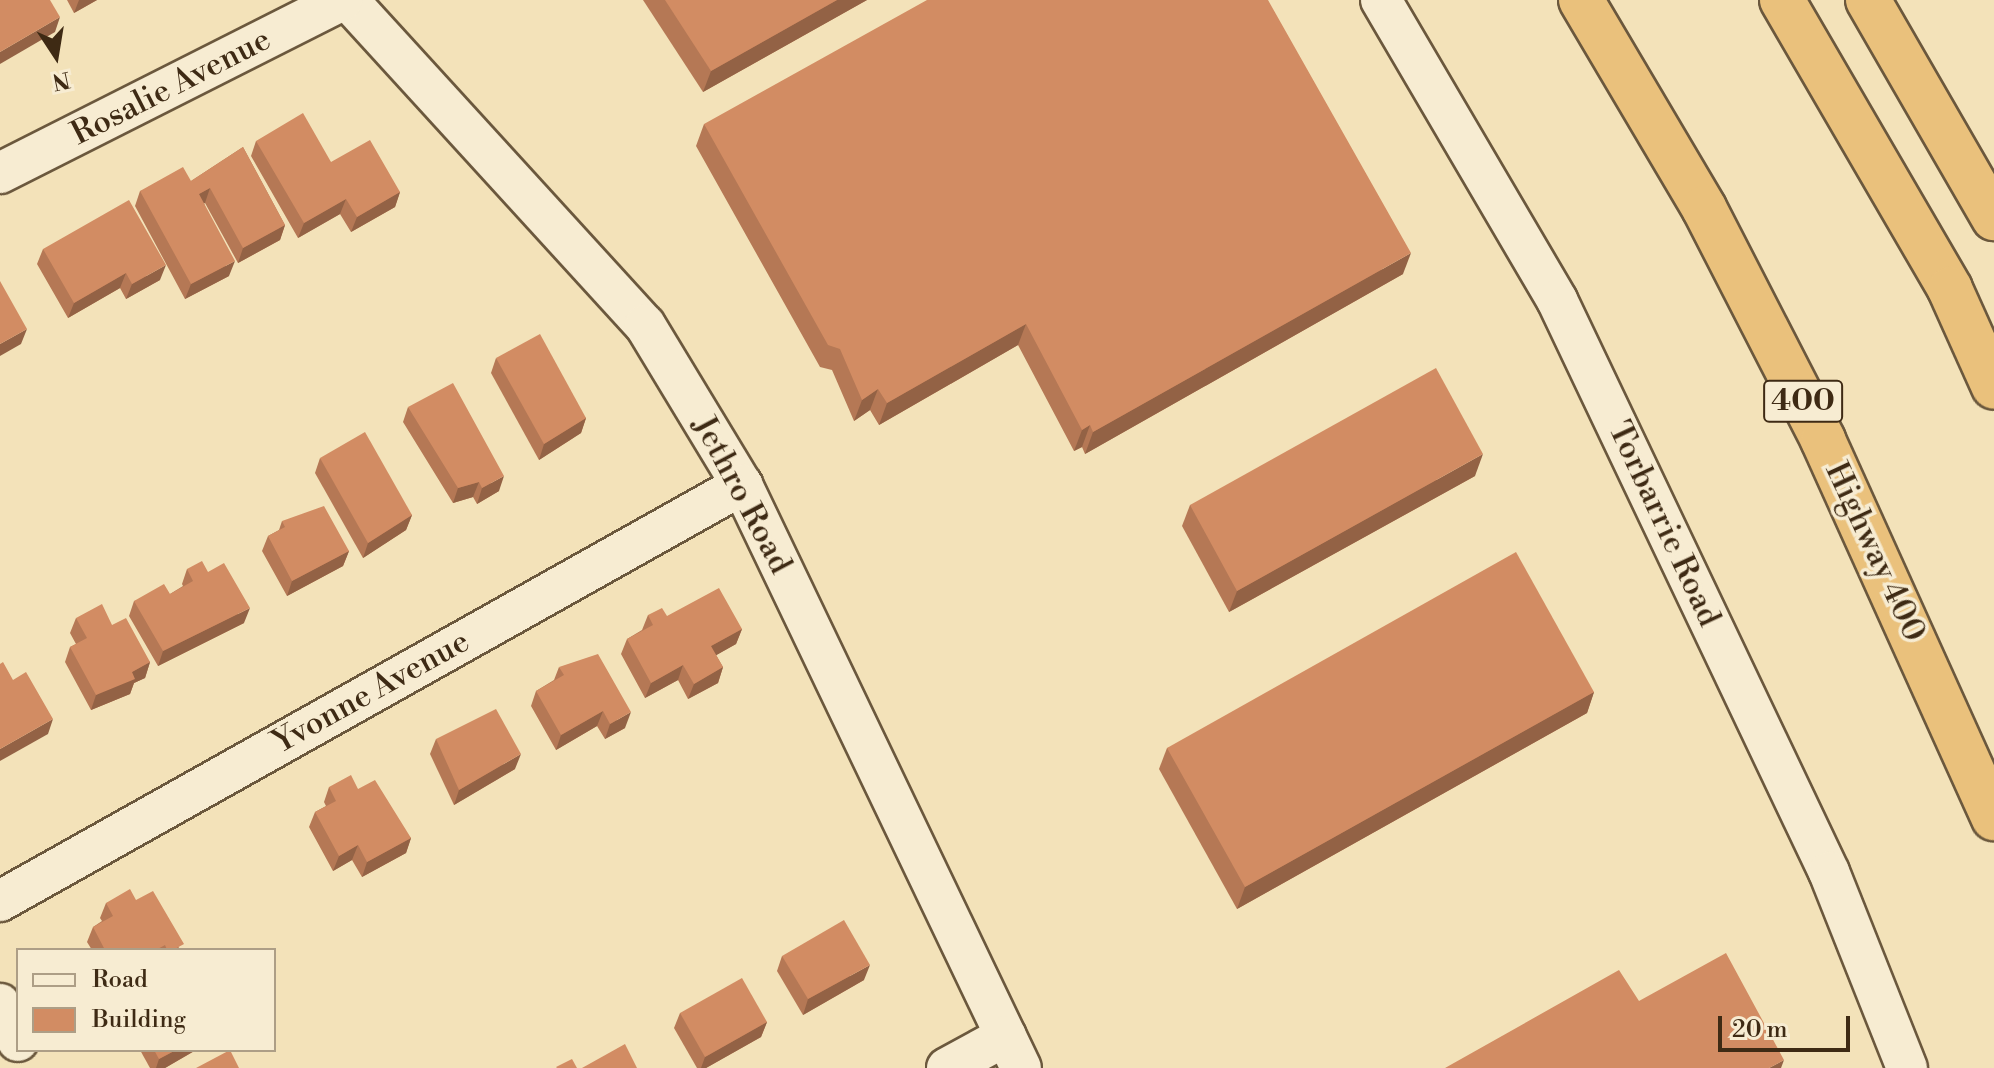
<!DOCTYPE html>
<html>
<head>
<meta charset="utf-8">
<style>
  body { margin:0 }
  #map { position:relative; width:1994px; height:1068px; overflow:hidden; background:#f3e2b9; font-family:"Libre Bodoni",serif }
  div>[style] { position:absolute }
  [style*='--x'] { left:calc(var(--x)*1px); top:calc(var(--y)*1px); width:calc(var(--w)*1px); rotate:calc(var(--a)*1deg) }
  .roads { filter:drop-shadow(2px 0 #6b583d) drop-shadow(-2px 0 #6b583d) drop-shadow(0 2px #6b583d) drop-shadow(0 -2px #6b583d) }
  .minor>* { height:40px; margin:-20px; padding:0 20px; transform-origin:20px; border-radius:20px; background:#f7ecd2 }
  .motorway>* { height:44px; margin:-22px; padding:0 22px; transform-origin:22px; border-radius:22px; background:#eac17c }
  .wall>* { inset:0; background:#b57855 }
  .shaded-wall>* { inset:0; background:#936245 }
  .building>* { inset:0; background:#d28c63 }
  span { translate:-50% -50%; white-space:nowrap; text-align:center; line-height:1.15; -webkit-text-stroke:7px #f7ecd2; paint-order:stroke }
  .shield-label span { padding:2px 6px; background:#f7ecd2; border:2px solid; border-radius:6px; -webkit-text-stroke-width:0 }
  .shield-label { font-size:30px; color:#3e2a14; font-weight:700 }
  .street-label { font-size:32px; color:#3e2a14 }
  .legend { position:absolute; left:16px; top:948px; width:260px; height:104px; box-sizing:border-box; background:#f7ecd2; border:2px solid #ad9e86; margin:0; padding:10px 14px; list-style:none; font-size:24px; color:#3e2a14 }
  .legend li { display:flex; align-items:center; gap:16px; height:40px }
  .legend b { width:40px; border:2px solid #ad9e86 }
  .north { position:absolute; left:16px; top:16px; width:80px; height:80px; -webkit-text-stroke:6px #f7ecd2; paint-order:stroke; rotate:168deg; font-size:22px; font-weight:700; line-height:32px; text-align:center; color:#3e2a14 }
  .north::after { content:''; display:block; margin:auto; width:28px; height:36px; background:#3e2a14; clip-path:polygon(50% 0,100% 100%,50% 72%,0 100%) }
  .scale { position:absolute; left:1718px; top:1016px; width:132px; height:36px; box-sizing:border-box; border:4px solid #3e2a14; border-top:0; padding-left:10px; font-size:24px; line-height:28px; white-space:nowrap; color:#3e2a14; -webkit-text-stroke:6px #f7ecd2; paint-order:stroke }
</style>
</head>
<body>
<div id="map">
  <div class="roads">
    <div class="minor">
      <i style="--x:348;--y:0;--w:440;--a:47.6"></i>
      <i style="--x:645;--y:325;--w:187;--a:58.8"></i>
      <i style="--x:742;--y:485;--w:646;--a:64.43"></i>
      <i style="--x:1381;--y:0;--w:348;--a:59.6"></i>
      <i style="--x:1557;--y:300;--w:633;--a:64.57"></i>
      <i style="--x:1829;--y:872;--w:211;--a:68.3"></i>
      <i style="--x:0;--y:173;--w:383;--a:-26.8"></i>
      <i style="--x:0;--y:901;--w:851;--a:-29.28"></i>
      <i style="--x:0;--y:1004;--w:41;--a:64.1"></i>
      <i style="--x:947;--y:1068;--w:67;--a:-28.5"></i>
    </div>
    <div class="motorway">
      <i style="--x:1581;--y:0;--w:242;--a:59.4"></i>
      <i style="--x:1704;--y:208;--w:261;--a:62.8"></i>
      <i style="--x:1823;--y:440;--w:415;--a:65.7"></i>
      <i style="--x:1782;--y:0;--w:334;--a:59.8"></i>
      <i style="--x:1950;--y:289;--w:107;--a:65.8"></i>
      <i style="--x:1868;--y:0;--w:252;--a:60"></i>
    </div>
  </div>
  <div class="wall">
    <i style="clip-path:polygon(67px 0,97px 0,74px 13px)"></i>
    <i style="clip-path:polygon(643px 0,867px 0,703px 92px)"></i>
    <i style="clip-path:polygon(704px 124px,1403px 274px,1085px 454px,1082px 447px,1074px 451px,1018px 345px,879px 425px,870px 410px,854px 421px,832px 370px,820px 367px,696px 146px)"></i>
    <i style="clip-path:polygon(256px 141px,331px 162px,400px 192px,395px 207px,351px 232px,340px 214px,298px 238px,251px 156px)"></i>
    <i style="clip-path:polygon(243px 147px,285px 225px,280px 240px,238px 263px,205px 203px,204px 203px,229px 276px,185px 299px,135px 206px,140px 191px,191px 181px)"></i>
    <i style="clip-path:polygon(43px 249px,160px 280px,126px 299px,120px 288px,68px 318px,37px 264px)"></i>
    <i style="clip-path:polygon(496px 358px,586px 418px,581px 433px,539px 460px,491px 373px)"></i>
    <i style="clip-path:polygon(408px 407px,499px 491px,477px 504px,473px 497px,453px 503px,403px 422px)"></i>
    <i style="clip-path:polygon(320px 458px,412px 515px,406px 530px,363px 558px,315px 473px)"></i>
    <i style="clip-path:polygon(1475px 476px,1229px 612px,1182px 526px,1190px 505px)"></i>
    <i style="clip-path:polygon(282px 521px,349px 551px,343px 566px,287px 596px,262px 551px,268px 536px,279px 530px)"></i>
    <i style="clip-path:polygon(187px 569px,208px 572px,244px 623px,158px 666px,129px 616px,134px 601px,170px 594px,183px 586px,182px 584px)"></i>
    <i style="clip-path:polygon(648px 615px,667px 616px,742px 629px,736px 644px,716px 655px,723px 667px,718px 683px,688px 699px,678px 680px,645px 698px,621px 654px,627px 639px,642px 630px)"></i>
    <i style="clip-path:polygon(76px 618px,112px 625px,150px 662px,145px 678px,134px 683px,130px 694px,91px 710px,65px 662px,70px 647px,76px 644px,70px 633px)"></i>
    <i style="clip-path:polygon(559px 667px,625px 728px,605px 739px,597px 726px,556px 750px,531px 706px,536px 691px,554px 680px)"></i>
    <i style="clip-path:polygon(1594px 692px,1587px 713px,1237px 909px,1159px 769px,1167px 748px)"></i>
    <i style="clip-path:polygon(436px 739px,515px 769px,454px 805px,430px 754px)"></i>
    <i style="clip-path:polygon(329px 787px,358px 789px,411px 838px,406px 853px,362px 877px,352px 860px,333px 871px,309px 827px,315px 812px,326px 806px,324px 802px)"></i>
    <i style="clip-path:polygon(136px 900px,181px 950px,92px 950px,87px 942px,93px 927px,102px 921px,100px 918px,106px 903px)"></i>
    <i style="clip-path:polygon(782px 956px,864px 980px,803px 1015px,777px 971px)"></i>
    <i style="clip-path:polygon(680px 1013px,767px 1022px,761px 1037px,706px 1068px,697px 1068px,674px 1028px)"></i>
    <i style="clip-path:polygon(140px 1050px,196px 1050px,165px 1068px,150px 1068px)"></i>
  </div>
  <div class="shaded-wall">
    <i style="clip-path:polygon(79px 0,97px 0,74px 13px)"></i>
    <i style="clip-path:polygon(837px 0,867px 0,703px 92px,711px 71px)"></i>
    <i style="clip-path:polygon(60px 17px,55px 32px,0 64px,0 52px)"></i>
    <i style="clip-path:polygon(210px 188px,205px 203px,193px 209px,199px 194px)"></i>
    <i style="clip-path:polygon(400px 192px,395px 207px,351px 232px,357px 217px)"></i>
    <i style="clip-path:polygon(346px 199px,340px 214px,298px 238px,304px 223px)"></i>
    <i style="clip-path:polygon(285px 225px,280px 240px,238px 263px,243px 248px)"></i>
    <i style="clip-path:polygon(1411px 253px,1403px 274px,1085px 454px,1093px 432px)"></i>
    <i style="clip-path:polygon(235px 261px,229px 276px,185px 299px,191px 284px)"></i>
    <i style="clip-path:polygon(166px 265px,160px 280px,126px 299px,132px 284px)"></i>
    <i style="clip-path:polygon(126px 273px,120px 288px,68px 318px,74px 303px)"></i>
    <i style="clip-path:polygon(1026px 324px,1018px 345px,879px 425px,887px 403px)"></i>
    <i style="clip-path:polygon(27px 329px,21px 344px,0 356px,0 344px)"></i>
    <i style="clip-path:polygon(878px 389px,870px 410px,854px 421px,862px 400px)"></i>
    <i style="clip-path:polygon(586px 418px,581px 433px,539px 460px,544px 444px)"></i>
    <i style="clip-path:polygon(1090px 425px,1082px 447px,1074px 451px,1082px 430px)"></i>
    <i style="clip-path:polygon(1483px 454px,1475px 476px,1229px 612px,1237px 591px)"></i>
    <i style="clip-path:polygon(504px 476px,499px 491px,477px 504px,482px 488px)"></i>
    <i style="clip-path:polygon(479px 482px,473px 497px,453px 503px,458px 488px)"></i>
    <i style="clip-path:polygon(412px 515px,406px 530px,363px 558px,368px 543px)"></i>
    <i style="clip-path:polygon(349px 551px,343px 566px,287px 596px,292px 581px)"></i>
    <i style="clip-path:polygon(250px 608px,244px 623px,158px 666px,163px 651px)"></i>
    <i style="clip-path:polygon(742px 629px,736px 644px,706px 661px,711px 646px)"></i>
    <i style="clip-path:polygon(150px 662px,145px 678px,134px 683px,130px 694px,91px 710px,96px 695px,132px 672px)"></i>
    <i style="clip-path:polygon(683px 665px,678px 680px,645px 698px,651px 683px)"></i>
    <i style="clip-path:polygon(723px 667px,718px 683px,688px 699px,694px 684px)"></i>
    <i style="clip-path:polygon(1594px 692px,1587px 713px,1237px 909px,1245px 887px)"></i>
    <i style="clip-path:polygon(603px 711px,597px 726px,556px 750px,561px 735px)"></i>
    <i style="clip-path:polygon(631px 712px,625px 728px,605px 739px,610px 724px)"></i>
    <i style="clip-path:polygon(53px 719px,48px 734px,0 761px,0 749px)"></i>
    <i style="clip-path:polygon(521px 754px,515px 769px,454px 805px,459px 790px)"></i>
    <i style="clip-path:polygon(411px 838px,406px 853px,362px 877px,367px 862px)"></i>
    <i style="clip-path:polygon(358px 845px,352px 860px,333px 871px,339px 856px)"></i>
    <i style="clip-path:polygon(870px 965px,864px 980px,803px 1015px,808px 999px)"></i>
    <i style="clip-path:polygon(767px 1022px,761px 1037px,706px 1068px,701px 1068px,705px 1057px)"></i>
    <i style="clip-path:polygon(176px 1050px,196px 1050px,165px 1068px,156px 1068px,159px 1059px)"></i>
    <i style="clip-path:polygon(1784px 1060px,1781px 1068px,1769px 1068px)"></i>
  </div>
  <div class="building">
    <i style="clip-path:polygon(0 0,50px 0,60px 17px,0 52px)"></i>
    <i style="clip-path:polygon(665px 0,837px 0,711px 71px)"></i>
    <i style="clip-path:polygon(927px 0,1268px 0,1411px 253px,1093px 432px,1090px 425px,1082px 430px,1026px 324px,887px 403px,878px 389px,862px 400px,840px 349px,828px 345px,704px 124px)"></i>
    <i style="clip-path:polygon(303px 113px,331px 162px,370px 140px,400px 192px,357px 217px,346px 199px,304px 223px,256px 141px)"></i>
    <i style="clip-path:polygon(243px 147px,285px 225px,243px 248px,210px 188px,199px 194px,235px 261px,191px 284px,140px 191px,183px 167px,191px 181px)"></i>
    <i style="clip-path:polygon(129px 200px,166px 265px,132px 284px,126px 273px,74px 303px,43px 249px)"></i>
    <i style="clip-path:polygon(0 281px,27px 329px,0 344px)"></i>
    <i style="clip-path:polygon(540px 334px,586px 418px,544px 444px,496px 358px)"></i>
    <i style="clip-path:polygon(1436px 368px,1483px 454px,1237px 591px,1190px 505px)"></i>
    <i style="clip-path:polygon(453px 383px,504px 476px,482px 488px,479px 482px,458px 488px,408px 407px)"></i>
    <i style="clip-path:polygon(365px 432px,412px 515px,368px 543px,320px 458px)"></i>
    <i style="clip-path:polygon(324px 506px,349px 551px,292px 581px,268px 536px,285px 527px,282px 521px)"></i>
    <i style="clip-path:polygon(1516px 552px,1594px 692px,1245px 887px,1167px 748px)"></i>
    <i style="clip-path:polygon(202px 561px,208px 572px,224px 563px,250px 608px,163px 651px,134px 601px,164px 584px,170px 594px,193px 581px,187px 569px)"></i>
    <i style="clip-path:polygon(719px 588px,742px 629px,711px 646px,723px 667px,694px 684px,683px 665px,651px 683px,627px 639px,653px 625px,648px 615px,662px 608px,667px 616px)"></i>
    <i style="clip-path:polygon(102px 604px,112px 625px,126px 618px,150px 662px,132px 672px,135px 679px,96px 695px,70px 647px,87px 638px,76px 618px)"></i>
    <i style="clip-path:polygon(598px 654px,631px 712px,610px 724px,603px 711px,561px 735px,536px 691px,564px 675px,559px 667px)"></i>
    <i style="clip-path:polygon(3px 662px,13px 680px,26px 672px,53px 719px,0 749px,0 664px)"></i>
    <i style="clip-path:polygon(496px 709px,521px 754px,459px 790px,436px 739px)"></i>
    <i style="clip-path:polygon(351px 775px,358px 789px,375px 780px,411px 838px,367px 862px,358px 845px,339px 856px,315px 812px,336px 801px,329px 787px)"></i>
    <i style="clip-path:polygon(130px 889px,136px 900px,153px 891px,184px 944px,173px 950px,167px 950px,165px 945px,156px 950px,105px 950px,93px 927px,113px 916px,106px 903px)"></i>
    <i style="clip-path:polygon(844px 920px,870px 965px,808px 999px,782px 956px)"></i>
    <i style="clip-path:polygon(1726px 953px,1784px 1060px,1769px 1068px,1445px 1068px,1619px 970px,1639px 1001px)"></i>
    <i style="clip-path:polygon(742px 978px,767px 1022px,705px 1057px,680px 1013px)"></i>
    <i style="clip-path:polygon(625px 1044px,637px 1068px,582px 1068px)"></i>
    <i style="clip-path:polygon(154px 1050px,176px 1050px,159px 1059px)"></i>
    <i style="clip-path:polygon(230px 1050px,239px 1068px,196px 1068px)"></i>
    <i style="clip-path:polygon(572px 1059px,577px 1068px,557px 1068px,556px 1067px)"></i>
  </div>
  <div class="shield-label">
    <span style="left:1803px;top:401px">400</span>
  </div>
  <div class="street-label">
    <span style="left:171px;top:87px;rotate:-27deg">Rosalie Avenue</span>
    <span style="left:742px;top:495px;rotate:62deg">Jethro Road</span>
    <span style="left:1664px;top:524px;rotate:65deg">Torbarrie Road</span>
    <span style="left:1875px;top:552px;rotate:65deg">Highway 400</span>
    <span style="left:371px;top:692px;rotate:-29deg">Yvonne Avenue</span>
  </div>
  <ul class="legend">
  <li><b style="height:10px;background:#f7ecd2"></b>Road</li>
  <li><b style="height:22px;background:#d28c63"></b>Building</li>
  </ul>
  <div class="north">N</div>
  <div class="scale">20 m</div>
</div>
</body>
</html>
